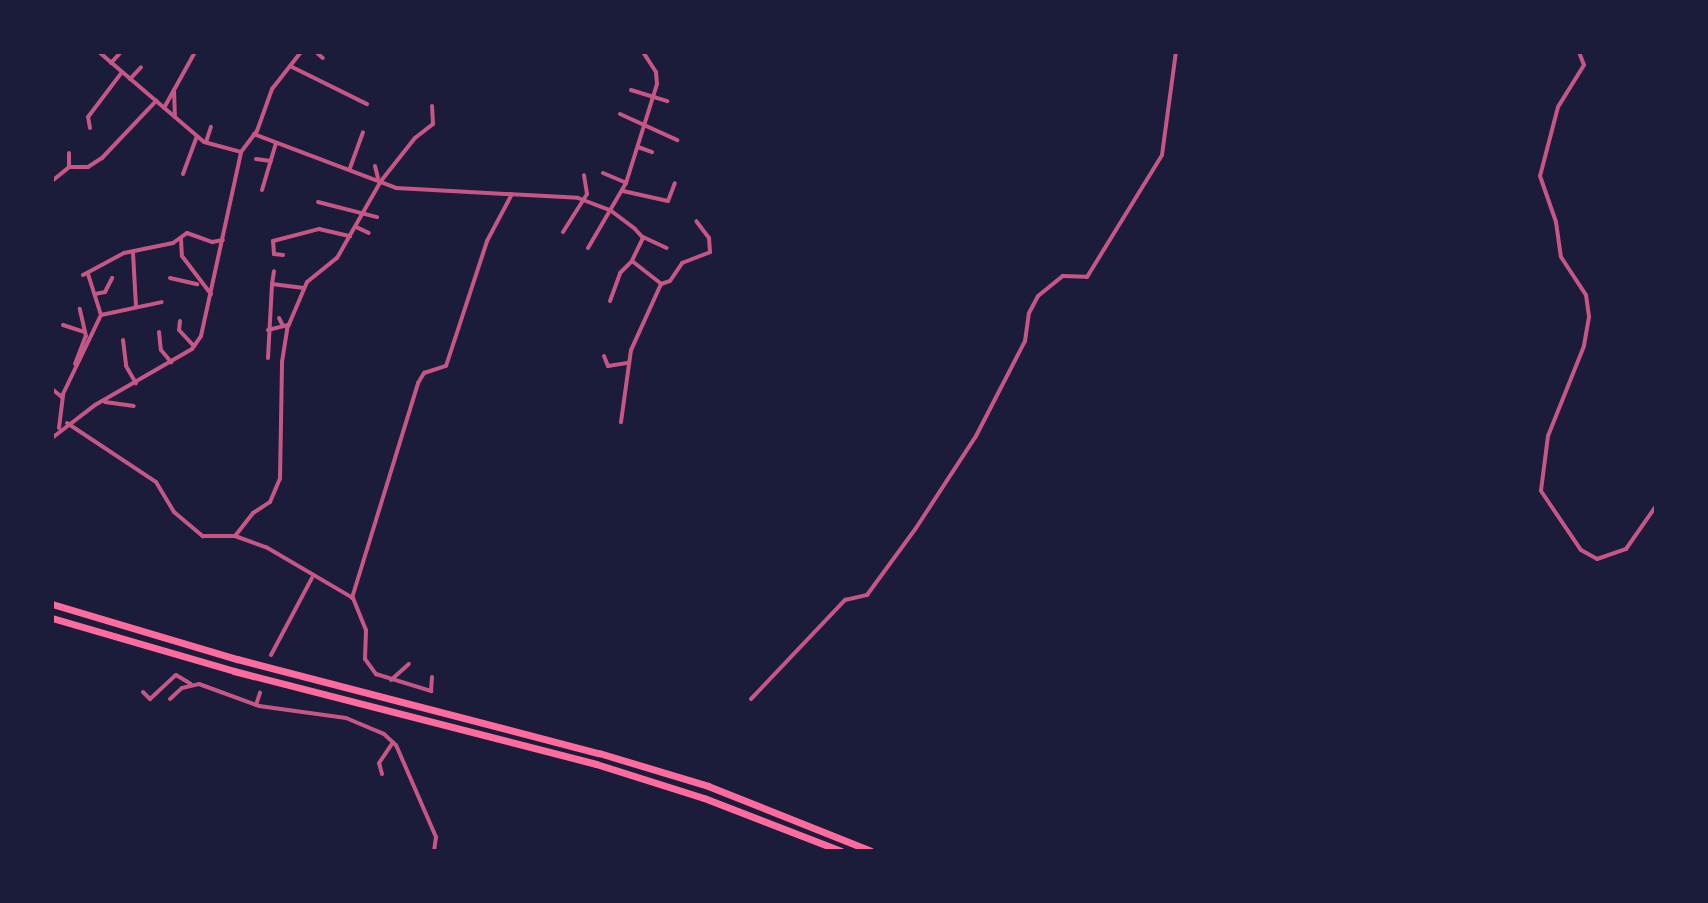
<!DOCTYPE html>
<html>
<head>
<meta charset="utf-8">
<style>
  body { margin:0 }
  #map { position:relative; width:1708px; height:903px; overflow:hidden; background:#1b1b3a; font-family:"Fira Sans Condensed",sans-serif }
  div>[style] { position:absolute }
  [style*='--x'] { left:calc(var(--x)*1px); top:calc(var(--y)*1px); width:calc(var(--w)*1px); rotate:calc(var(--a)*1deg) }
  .minor>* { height:4px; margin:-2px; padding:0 2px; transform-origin:2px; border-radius:2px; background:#c65784 }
  .motorway>* { height:7px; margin:-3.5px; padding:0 3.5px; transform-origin:3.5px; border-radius:3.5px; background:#ff6b9d }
  span { translate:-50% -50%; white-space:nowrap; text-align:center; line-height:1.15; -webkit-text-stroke:7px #1b1b3a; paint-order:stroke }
  .frame { position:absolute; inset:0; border:54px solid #1b1b3a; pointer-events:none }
</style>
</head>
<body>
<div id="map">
  <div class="minor">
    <i style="--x:99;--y:52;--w:138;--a:40.6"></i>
    <i style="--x:204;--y:142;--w:38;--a:15"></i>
    <i style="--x:316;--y:52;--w:9;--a:41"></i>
    <i style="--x:1579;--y:52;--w:14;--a:69"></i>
    <i style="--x:1584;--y:65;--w:49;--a:121.8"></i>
    <i style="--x:1558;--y:107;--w:71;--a:104.6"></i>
    <i style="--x:1540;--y:176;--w:49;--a:70.8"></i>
    <i style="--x:1556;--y:222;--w:35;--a:82"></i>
    <i style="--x:1561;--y:257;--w:45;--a:56.7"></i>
    <i style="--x:1586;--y:295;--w:22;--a:82"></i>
    <i style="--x:1589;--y:317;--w:29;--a:100"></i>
    <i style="--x:1584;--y:346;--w:97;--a:111.8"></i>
    <i style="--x:1548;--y:436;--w:55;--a:97.3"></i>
    <i style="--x:1541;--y:491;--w:71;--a:55.9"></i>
    <i style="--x:1581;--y:550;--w:18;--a:29"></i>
    <i style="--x:1597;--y:559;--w:31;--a:-19"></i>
    <i style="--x:1626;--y:549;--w:52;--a:-55.1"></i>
    <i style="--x:111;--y:63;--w:15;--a:-48"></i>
    <i style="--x:290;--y:66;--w:86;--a:26.3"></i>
    <i style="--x:130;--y:79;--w:16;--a:-47"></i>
    <i style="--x:174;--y:90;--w:27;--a:88"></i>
    <i style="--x:631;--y:90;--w:38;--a:17"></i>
    <i style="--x:164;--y:108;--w:64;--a:-61"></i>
    <i style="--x:620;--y:114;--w:63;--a:24.5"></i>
    <i style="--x:90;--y:128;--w:11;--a:-100"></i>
    <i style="--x:88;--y:117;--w:56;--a:-52.9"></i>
    <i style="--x:254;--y:134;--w:152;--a:20.8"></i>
    <i style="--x:396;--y:188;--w:182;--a:3.1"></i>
    <i style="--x:578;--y:198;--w:34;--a:21"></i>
    <i style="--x:610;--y:210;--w:31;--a:37"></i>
    <i style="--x:635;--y:229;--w:12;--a:48"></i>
    <i style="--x:643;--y:238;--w:25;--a:116"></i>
    <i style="--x:632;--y:261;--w:37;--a:38"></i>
    <i style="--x:661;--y:284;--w:72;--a:114.4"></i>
    <i style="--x:631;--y:350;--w:73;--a:97.9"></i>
    <i style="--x:206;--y:142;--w:16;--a:-72"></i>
    <i style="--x:638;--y:147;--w:15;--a:20"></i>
    <i style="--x:69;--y:153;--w:14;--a:90"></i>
    <i style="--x:256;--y:159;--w:15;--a:8"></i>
    <i style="--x:375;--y:166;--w:12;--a:76"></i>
    <i style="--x:350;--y:168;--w:38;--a:-70"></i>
    <i style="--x:603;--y:173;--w:25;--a:23"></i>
    <i style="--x:183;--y:174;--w:40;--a:-69.8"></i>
    <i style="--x:52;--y:181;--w:22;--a:-39"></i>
    <i style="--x:69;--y:167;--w:19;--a:0"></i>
    <i style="--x:88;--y:167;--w:17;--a:-33"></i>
    <i style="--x:102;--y:158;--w:79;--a:-46.5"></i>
    <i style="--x:262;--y:190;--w:49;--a:-73.4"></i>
    <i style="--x:623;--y:191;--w:46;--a:12.5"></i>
    <i style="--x:668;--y:201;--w:19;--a:-69"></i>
    <i style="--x:318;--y:202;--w:61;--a:14.3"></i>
    <i style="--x:356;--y:227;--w:14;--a:25"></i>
    <i style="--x:563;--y:232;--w:45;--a:-57.7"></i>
    <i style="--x:587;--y:194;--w:19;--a:-99"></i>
    <i style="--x:643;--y:237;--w:26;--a:25"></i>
    <i style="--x:181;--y:239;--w:17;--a:87"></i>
    <i style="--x:182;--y:256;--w:48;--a:52.7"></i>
    <i style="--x:588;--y:248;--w:75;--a:-59.7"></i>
    <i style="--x:626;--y:183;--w:104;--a:-72.6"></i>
    <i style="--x:657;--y:84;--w:12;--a:-95"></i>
    <i style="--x:656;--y:72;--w:24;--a:-123"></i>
    <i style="--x:133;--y:253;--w:53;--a:86.8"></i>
    <i style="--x:283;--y:255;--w:9;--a:-174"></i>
    <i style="--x:274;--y:254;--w:13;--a:-94"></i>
    <i style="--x:273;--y:241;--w:48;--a:-14.6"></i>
    <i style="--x:319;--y:229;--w:32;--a:13"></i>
    <i style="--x:88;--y:274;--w:43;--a:72.4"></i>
    <i style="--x:83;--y:275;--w:47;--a:-28.2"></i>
    <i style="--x:124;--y:253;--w:50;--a:-11.5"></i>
    <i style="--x:173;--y:243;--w:17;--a:-36"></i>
    <i style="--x:187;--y:233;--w:27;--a:20"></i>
    <i style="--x:212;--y:242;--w:11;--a:-10"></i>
    <i style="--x:170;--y:278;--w:28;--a:13"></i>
    <i style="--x:272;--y:284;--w:13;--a:-81"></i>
    <i style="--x:661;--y:284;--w:9;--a:-18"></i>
    <i style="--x:670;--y:281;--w:22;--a:-56"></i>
    <i style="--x:682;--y:263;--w:30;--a:-21"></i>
    <i style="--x:710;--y:252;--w:14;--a:-94"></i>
    <i style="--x:709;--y:238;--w:21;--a:-127"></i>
    <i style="--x:95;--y:294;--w:10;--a:-11"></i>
    <i style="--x:105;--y:292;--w:16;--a:-63"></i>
    <i style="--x:610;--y:301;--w:30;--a:-70"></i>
    <i style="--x:620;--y:273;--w:17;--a:-45"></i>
    <i style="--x:279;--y:318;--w:9;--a:63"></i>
    <i style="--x:180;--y:321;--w:9;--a:96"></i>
    <i style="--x:179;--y:330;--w:22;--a:47"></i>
    <i style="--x:63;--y:325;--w:23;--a:18"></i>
    <i style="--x:268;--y:330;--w:21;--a:-14"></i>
    <i style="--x:159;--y:332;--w:18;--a:84"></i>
    <i style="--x:161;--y:350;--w:16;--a:50"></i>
    <i style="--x:123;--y:340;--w:26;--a:83"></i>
    <i style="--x:126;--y:366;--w:20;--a:60"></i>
    <i style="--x:604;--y:356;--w:11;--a:68"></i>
    <i style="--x:608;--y:366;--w:20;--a:-9"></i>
    <i style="--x:268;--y:358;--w:74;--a:-86.9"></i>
    <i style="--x:272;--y:284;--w:32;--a:7"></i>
    <i style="--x:75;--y:364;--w:30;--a:-69"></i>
    <i style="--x:86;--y:336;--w:28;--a:-103"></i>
    <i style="--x:52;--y:389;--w:13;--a:39"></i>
    <i style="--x:105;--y:402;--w:29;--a:8"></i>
    <i style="--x:67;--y:423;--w:107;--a:33.5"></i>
    <i style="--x:156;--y:482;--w:35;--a:59"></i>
    <i style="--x:174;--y:512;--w:38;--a:40"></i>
    <i style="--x:203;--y:536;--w:32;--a:0"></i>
    <i style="--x:235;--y:536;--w:33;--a:20"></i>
    <i style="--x:266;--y:547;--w:101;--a:30.4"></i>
    <i style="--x:353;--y:598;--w:35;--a:68"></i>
    <i style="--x:366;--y:630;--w:29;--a:92"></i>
    <i style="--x:365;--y:659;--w:19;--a:54"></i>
    <i style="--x:376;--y:674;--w:58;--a:17.2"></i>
    <i style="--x:431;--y:691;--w:14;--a:-86"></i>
    <i style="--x:59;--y:428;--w:34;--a:-83"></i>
    <i style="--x:63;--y:394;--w:88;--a:-64.3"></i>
    <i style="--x:101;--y:315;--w:62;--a:-12"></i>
    <i style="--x:52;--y:438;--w:54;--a:-37.5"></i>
    <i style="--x:95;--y:405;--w:112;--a:-30"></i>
    <i style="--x:192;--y:349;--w:16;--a:-55"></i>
    <i style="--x:201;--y:336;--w:188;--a:-77.7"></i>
    <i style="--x:241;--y:152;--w:26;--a:-53"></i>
    <i style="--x:257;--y:131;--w:45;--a:-70.3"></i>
    <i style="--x:272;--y:89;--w:47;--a:-51.9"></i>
    <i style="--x:235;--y:536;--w:29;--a:-52"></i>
    <i style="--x:253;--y:513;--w:20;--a:-33"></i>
    <i style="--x:270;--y:502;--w:25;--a:-67"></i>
    <i style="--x:280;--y:479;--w:117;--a:-89"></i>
    <i style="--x:282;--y:362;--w:33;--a:-81"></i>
    <i style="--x:287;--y:329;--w:51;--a:-66.9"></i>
    <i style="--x:307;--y:282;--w:38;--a:-39"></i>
    <i style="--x:337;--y:258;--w:89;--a:-60.3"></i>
    <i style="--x:381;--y:181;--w:55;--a:-51.7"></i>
    <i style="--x:415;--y:138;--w:23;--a:-38"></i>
    <i style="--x:433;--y:124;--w:18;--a:-93"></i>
    <i style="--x:352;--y:598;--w:225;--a:-72.9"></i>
    <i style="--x:418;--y:383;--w:12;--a:-59"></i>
    <i style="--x:424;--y:373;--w:23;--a:-18"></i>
    <i style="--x:446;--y:366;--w:132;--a:-71.8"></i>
    <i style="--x:487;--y:241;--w:53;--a:-62"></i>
    <i style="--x:271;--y:655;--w:87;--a:-62"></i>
    <i style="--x:391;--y:680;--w:24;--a:-42"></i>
    <i style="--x:143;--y:692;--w:10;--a:45"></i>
    <i style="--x:150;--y:699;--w:35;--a:-43"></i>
    <i style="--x:176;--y:675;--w:17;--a:31"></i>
    <i style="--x:170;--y:699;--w:16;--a:-43"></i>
    <i style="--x:182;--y:688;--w:17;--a:-13"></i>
    <i style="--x:199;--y:684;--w:64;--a:20.1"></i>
    <i style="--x:259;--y:706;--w:88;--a:7.9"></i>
    <i style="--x:346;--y:718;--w:41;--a:22.8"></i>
    <i style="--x:384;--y:734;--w:16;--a:43"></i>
    <i style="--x:396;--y:745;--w:100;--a:66.5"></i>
    <i style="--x:436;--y:837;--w:14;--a:98"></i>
    <i style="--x:751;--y:699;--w:137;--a:-46.5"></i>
    <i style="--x:845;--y:600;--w:23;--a:-13"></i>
    <i style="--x:867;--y:595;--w:83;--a:-53.8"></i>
    <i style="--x:916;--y:528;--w:110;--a:-56.9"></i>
    <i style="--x:976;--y:436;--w:107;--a:-62.7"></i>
    <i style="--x:1025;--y:341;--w:28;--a:-82"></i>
    <i style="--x:1029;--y:313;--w:19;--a:-62"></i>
    <i style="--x:1038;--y:296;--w:32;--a:-39"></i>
    <i style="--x:1063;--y:276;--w:24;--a:2"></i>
    <i style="--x:1087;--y:277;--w:143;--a:-58.4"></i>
    <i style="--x:1162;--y:155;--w:104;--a:-82.3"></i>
    <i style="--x:256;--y:705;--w:13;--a:-72"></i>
    <i style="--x:382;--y:774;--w:11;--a:-105"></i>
    <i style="--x:379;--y:763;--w:25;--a:-56"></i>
  </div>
  <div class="motorway">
    <i style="--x:52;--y:604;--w:193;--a:16.6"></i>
    <i style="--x:237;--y:659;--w:374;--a:14.6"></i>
    <i style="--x:599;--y:753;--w:114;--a:16.8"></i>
    <i style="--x:708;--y:786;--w:175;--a:21.7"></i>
    <i style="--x:52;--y:618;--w:190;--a:16.2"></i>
    <i style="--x:234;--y:671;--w:374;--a:14.4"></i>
    <i style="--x:596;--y:764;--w:113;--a:17.5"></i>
    <i style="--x:704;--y:798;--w:147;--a:21.1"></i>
  </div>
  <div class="frame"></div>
</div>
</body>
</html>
